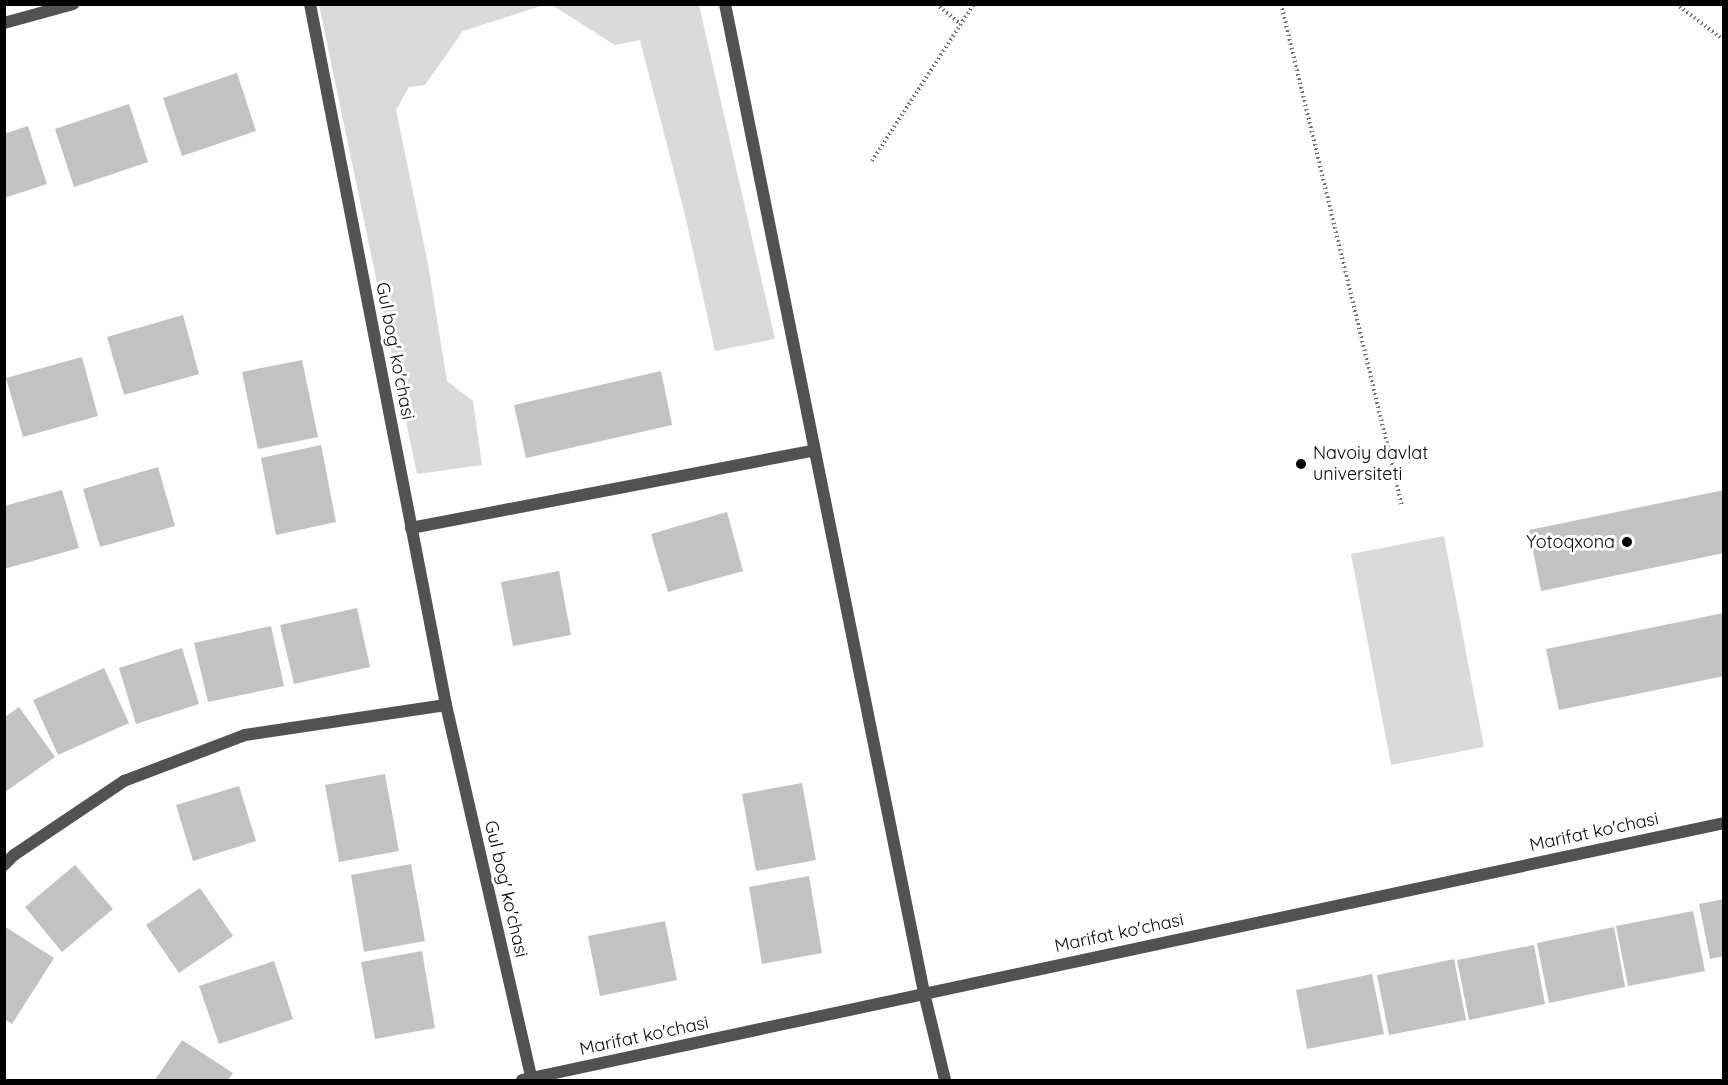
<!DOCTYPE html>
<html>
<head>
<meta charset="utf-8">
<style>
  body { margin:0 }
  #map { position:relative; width:1728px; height:1085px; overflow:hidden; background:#fff; font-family:Quicksand,sans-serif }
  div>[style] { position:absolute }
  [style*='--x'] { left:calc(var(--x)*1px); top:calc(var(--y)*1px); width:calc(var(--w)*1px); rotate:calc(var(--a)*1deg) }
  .green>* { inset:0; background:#d9d9d9 }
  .building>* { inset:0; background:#c2c2c2 }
  .path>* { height:4px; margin-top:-2px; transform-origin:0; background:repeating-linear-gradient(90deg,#747474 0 1.5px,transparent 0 4.5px) }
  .street>* { height:12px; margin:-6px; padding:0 6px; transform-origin:6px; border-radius:6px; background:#525252 }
  .dots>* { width:16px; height:16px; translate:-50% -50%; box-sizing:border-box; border:3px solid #fff; border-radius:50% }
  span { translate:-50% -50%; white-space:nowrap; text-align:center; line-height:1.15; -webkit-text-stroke:6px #fff; paint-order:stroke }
  .street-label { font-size:18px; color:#000 }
  .poi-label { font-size:18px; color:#000 }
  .left { translate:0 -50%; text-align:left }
  .right { translate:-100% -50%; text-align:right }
  .frame { position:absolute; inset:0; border:6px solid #000; pointer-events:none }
</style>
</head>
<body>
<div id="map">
  <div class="green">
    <i style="clip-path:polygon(319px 5px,544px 5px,463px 31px,425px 85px,409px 87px,396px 110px,428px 264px,447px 381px,473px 401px,482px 465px,417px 474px)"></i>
    <i style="clip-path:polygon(552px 5px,699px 5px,775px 339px,715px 351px,685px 215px,640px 40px,615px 45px)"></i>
    <i style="clip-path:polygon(1444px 536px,1484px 747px,1391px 765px,1351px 554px)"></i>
  </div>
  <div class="building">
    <i style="clip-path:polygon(237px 73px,256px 131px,182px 156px,163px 98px)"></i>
    <i style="clip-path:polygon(129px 104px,148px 162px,74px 187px,55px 129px)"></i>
    <i style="clip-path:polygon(28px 126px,47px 184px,4px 198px,4px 134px)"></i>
    <i style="clip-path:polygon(183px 315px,199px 374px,124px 395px,107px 337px)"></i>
    <i style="clip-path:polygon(82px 357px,98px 416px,23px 437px,6px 378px)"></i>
    <i style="clip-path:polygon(302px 360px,318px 437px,258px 449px,242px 372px)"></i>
    <i style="clip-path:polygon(661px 371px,672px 425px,526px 458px,514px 405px)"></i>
    <i style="clip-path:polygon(321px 445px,336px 522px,276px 535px,261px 458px)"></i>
    <i style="clip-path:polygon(158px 467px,175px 526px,100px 547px,83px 489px)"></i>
    <i style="clip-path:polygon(62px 490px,79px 548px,4px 569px,4px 506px)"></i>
    <i style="clip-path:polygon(1724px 490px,1724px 553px,1541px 591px,1529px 530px)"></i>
    <i style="clip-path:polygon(727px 512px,743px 571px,668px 592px,651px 534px)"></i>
    <i style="clip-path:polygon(559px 571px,571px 635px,513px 646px,501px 582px)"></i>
    <i style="clip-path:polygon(357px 608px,370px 667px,294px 684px,280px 625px)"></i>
    <i style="clip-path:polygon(1724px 613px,1724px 676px,1559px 710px,1546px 649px)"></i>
    <i style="clip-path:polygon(271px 626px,284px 686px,208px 702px,194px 643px)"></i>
    <i style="clip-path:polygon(182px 648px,199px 704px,136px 724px,119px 668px)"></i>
    <i style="clip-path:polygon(104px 668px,129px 723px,58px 755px,33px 700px)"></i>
    <i style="clip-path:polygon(19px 707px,55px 757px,5px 792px,5px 717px)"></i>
    <i style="clip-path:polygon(385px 774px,399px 851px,339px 862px,325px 785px)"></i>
    <i style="clip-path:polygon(802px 783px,816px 860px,756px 871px,742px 794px)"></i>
    <i style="clip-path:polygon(239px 786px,256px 841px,193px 861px,176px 805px)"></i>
    <i style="clip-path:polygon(411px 864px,425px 941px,364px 952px,351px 875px)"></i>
    <i style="clip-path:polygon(75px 865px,113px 909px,62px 952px,25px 907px)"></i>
    <i style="clip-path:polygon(809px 876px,822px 953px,762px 964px,749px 887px)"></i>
    <i style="clip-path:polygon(200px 888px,233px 936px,179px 973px,146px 925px)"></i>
    <i style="clip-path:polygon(1724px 899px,1724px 956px,1710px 959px,1699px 904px)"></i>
    <i style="clip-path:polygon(1693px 911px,1705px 971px,1628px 986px,1616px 926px)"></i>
    <i style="clip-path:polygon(665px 921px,677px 980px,600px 996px,588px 936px)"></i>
    <i style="clip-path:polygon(4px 926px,54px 958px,12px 1024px,4px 1019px)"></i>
    <i style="clip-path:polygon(1614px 927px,1625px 987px,1549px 1003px,1537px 943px)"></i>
    <i style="clip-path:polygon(1534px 945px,1545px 1004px,1469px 1020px,1457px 960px)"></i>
    <i style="clip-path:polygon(422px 951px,435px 1028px,375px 1039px,361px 962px)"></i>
    <i style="clip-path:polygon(1454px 959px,1466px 1020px,1389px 1035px,1377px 975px)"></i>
    <i style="clip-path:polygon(274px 961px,293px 1019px,219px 1044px,199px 986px)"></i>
    <i style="clip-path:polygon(1372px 974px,1384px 1034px,1307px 1049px,1296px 990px)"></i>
    <i style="clip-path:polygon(182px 1040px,233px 1073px,228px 1080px,155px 1080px)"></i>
  </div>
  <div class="path">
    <i style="--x:936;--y:4;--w:32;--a:39"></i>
    <i style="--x:1281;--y:4;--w:516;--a:76.45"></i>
    <i style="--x:1676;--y:4;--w:60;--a:36.9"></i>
    <i style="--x:872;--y:161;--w:187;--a:-57"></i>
  </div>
  <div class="street">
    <i style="--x:310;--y:4;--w:714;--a:79.02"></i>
    <i style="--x:446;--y:705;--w:385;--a:77.1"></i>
    <i style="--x:725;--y:4;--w:1009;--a:78.62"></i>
    <i style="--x:924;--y:993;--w:89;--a:76.4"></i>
    <i style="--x:4;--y:23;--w:72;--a:-15.4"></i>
    <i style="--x:411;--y:528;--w:411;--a:-10.9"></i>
    <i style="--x:4;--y:865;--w:14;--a:-45"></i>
    <i style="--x:14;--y:855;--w:133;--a:-33.9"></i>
    <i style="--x:124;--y:781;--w:129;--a:-20.8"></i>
    <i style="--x:245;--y:735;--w:203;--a:-8.5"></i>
    <i style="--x:522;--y:1080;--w:1229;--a:-12.07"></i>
  </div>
  <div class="dots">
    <i style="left:1301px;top:464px;background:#000"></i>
    <i style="left:1627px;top:542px;background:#000"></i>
  </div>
  <div class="street-label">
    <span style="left:395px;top:351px;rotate:79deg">Gul bog' ko'chasi</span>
    <span style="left:1594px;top:832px;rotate:-12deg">Marifat ko'chasi</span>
    <span style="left:506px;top:889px;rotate:77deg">Gul bog' ko'chasi</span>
    <span style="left:1119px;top:933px;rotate:-12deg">Marifat ko'chasi</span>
    <span style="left:644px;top:1036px;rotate:-12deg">Marifat ko'chasi</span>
  </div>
  <div class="poi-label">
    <span class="left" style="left:1313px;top:464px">Navoiy davlat<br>universiteti</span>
    <span class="right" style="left:1615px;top:542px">Yotoqxona</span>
  </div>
  <div class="frame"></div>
</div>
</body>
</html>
